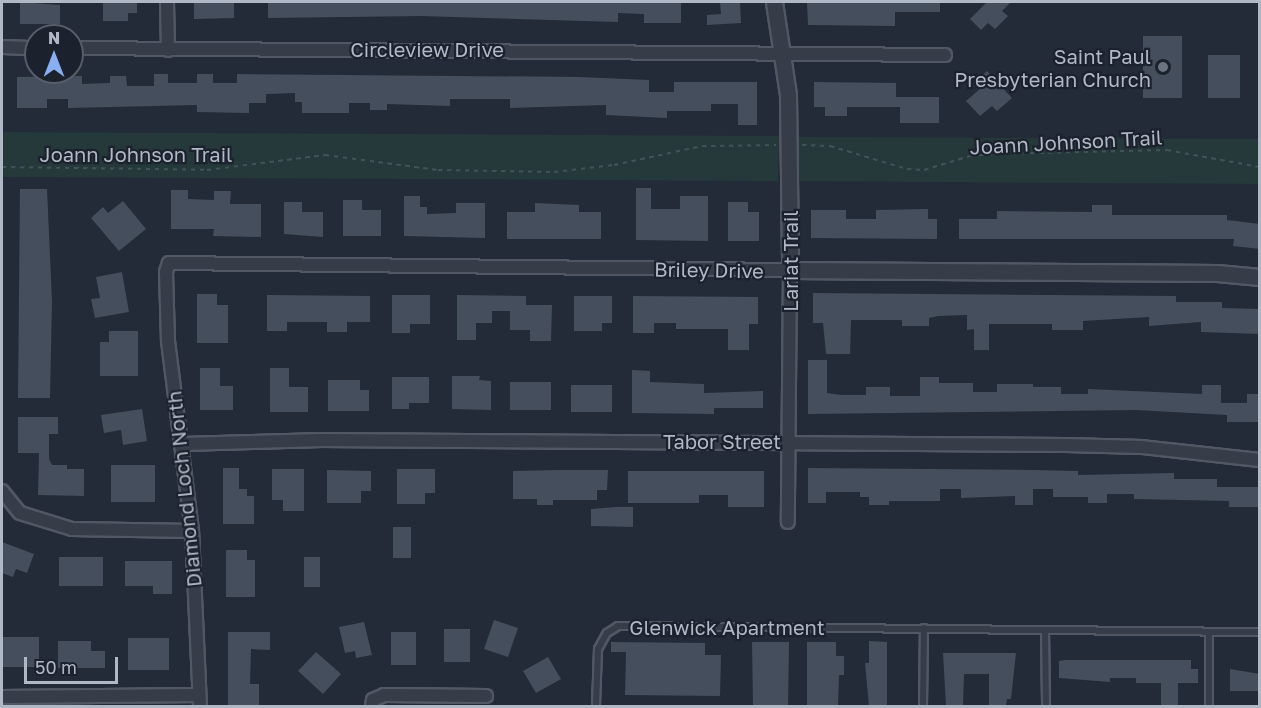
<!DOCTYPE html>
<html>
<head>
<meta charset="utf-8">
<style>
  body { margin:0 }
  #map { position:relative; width:1261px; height:708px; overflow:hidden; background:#232b38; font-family:"Golos Text",sans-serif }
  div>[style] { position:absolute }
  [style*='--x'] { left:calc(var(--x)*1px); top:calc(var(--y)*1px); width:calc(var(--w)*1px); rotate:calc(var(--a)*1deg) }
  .green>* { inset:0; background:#25383a }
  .building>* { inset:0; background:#444e5d }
  .path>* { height:2px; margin-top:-1px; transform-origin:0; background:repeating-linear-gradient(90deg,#425357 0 4.5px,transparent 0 9px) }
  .roads { filter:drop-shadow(2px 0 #515863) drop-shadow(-2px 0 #515863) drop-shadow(0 2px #515863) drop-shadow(0 -2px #515863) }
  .service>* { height:6px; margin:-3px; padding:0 3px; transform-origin:3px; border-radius:3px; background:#363d49 }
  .minor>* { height:12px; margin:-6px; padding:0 6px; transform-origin:6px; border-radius:6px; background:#363d49 }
  .tertiary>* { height:15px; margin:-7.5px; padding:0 7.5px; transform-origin:7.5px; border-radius:7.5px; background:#363d49 }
  .dots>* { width:16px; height:16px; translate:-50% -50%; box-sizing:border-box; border:3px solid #1b222d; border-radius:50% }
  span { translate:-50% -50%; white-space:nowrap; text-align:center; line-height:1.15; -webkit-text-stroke:4.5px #1b222d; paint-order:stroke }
  .street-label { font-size:20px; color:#b1b8c5 }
  .poi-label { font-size:20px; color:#b1b8c5 }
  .right { translate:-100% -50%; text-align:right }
  .frame { position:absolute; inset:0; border:3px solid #b1b8c5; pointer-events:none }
  .north { position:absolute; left:24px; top:24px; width:60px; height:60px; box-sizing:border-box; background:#1b222d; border:2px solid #575e6a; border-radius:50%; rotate:0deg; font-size:16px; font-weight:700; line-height:24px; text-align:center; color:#b1b8c5 }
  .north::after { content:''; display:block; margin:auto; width:21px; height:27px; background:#89aef2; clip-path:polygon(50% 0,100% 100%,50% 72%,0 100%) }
  .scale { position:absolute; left:24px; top:657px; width:94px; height:27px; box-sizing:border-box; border:3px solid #b1b8c5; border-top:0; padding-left:8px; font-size:18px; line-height:21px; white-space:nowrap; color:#b1b8c5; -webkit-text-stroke:4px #1b222d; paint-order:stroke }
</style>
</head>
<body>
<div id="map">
  <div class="green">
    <i style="clip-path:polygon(2px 132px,779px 136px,778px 181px,2px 177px)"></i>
    <i style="clip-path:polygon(798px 137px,1259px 139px,1259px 184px,797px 181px)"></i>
  </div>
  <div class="building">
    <i style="clip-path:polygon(20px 2px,60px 5px,60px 24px,20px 24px)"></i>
    <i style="clip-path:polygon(103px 2px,137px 2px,137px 13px,128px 13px,128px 21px,103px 21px)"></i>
    <i style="clip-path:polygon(194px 2px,234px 2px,234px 18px,194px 19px)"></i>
    <i style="clip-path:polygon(268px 2px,681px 2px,681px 23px,644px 23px,644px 14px,618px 13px,618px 22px,421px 16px,268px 18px)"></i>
    <i style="clip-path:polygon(720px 2px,740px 2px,741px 23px,707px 25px,707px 15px,721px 14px)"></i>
    <i style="clip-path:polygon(807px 2px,940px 2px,940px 12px,895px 12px,895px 26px,808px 25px)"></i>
    <i style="clip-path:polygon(987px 2px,1011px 2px,1002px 11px,1008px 16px,995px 29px,988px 23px,981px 30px,970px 19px)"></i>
    <i style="clip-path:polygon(1143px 36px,1182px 36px,1182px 98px,1143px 98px)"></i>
    <i style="clip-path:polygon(1208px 55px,1240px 55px,1240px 98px,1208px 98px)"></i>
    <i style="clip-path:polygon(987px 71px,1012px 98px,997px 111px,992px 106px,980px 116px,966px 101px,981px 88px,975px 82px)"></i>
    <i style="clip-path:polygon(154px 74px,168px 74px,168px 83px,197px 83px,197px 74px,213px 74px,213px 83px,237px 83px,237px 74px,580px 77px,649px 80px,649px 92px,674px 92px,674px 82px,757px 82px,757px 125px,738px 125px,738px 104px,711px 104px,711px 111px,667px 111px,667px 118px,606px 115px,606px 105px,510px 108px,510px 99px,450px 99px,450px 106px,387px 104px,387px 110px,370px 110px,370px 103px,349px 103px,349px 113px,302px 113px,302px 102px,295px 102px,295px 93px,266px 94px,266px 103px,249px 103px,249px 113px,197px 112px,197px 105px,68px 108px,68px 99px,47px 99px,47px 108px,17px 108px,17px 77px,82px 76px,82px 84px,110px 83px,110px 76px,126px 76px,127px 86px,154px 86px)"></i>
    <i style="clip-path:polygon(814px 82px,896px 83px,896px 97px,939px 97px,939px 123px,900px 123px,900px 107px,847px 107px,847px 116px,825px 116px,825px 107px,814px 107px)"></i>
    <i style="clip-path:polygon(636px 188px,651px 188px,651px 209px,680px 209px,680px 196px,708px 196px,708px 241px,636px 240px)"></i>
    <i style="clip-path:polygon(20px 189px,47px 189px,52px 301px,50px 398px,18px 398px)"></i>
    <i style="clip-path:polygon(171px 190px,188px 190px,188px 199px,214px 200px,214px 191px,231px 191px,230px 204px,261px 204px,261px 237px,213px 236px,214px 229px,171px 229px)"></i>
    <i style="clip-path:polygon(404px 196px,420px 196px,420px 207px,427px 207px,427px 214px,456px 213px,456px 203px,485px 203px,485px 238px,404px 236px)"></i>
    <i style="clip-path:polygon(343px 200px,362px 200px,362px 210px,381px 210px,381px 236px,343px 236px)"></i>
    <i style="clip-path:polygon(123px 201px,146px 229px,119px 251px,91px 218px,103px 207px,108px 213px)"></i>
    <i style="clip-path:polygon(284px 202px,302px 202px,302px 212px,323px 212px,323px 237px,284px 234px)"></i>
    <i style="clip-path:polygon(728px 202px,748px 202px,748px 212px,759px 212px,759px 241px,728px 241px)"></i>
    <i style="clip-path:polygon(535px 203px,579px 205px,579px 212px,601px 212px,601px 239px,507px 239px,507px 212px,535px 212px)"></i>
    <i style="clip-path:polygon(1092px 205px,1112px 205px,1112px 215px,1227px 215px,1227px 220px,1260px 224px,1260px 249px,1233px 246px,1234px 239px,959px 239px,959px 219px,997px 219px,997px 211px,1092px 212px)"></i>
    <i style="clip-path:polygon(928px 209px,928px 219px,937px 219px,937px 239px,811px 238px,811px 210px,846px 210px,846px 219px,876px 219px,876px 210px)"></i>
    <i style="clip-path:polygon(122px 272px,129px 312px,95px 318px,91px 299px,100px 298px,96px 277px)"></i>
    <i style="clip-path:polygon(813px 293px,1176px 296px,1176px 302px,1222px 302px,1222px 308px,1260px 309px,1260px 334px,1201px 332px,1201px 322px,1149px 326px,1149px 317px,1083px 321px,1083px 330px,1052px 330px,1052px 324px,989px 324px,989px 350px,974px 350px,974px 329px,967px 330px,967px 315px,938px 316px,929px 318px,929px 326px,902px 326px,902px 320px,851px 320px,850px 354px,826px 354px,823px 323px,813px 323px)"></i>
    <i style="clip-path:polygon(197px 294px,217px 294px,217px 305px,228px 305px,228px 343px,197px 343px)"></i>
    <i style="clip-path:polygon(267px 295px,370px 296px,370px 322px,347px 322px,347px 332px,327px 332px,327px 322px,287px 322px,287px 331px,267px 331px)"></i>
    <i style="clip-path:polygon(392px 295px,430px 295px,430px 324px,410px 324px,410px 333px,392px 333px)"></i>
    <i style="clip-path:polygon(457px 295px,526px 296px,526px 305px,552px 305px,551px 341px,530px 341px,530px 330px,510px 330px,510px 311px,492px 311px,492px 323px,476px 323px,476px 340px,457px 340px)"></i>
    <i style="clip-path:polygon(574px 296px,612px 296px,612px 323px,602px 323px,602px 331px,574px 331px)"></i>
    <i style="clip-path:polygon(633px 296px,758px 297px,758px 324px,749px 324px,749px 350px,728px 350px,728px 329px,676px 329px,676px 323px,654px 323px,654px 333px,633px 333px)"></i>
    <i style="clip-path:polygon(109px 331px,138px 331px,138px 376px,100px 376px,100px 342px,109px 342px)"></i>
    <i style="clip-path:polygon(808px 360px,827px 360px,827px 393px,841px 395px,866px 395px,866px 387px,890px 387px,890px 396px,920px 396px,920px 377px,939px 377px,939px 383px,973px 383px,973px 392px,997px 392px,997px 384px,1033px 384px,1033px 387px,1061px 387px,1061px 394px,1088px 394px,1088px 389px,1202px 394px,1202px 385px,1221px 385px,1221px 403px,1247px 403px,1247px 394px,1260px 394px,1260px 422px,1227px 422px,1227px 415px,1136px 410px,808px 414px)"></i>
    <i style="clip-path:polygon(200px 368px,220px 368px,220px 386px,233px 386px,233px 410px,200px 410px)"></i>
    <i style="clip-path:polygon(270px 368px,289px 368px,289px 387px,308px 387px,308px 412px,270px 412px)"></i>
    <i style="clip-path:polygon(632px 370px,650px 371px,650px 382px,704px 384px,704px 393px,763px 391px,763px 408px,714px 408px,714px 414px,632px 413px)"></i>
    <i style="clip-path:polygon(452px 376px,480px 376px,479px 380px,491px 381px,491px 410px,452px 409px)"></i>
    <i style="clip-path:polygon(392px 377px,429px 377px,429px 403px,409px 403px,409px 409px,392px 409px)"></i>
    <i style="clip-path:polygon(328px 380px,360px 380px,360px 390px,369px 390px,369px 411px,328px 411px)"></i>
    <i style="clip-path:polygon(510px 382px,551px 382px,551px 410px,510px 410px)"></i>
    <i style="clip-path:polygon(571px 385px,612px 385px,612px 412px,571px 412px)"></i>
    <i style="clip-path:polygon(142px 409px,147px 441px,123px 445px,121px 430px,104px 433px,101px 415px)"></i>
    <i style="clip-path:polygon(18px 417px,58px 417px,58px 434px,49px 434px,49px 459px,52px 465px,67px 465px,67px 469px,84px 469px,84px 496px,38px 495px,39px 453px,18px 453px)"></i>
    <i style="clip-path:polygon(111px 465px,155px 465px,155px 502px,111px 502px)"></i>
    <i style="clip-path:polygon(223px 468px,239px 468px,239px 489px,247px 489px,247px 496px,254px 496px,254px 524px,223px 524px)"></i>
    <i style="clip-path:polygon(808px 468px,1033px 470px,1078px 471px,1078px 475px,1174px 473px,1174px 479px,1217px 479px,1217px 487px,1260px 487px,1260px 507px,1229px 507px,1229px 501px,1134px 499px,1134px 494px,1107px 494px,1107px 503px,1088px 503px,1088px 497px,1053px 497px,1053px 489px,1033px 489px,1033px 505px,1015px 505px,1015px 496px,961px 498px,961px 489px,940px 489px,940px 501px,889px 501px,889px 505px,869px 505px,869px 497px,860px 497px,860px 492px,826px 492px,826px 503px,808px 503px)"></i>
    <i style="clip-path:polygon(272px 469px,304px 469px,304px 511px,283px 511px,283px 500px,272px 500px)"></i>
    <i style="clip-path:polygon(397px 469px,435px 469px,435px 493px,425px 493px,425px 504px,397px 504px)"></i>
    <i style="clip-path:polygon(327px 470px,371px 471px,371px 491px,361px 491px,361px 503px,327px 503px)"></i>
    <i style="clip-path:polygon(558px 470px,608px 470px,607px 490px,597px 490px,597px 500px,553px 500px,553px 505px,537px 505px,537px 499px,513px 499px,513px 471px)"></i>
    <i style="clip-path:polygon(628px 471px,764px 471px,764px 507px,728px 507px,728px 495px,699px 495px,699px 503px,628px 503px)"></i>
    <i style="clip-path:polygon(616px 507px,633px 507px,633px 527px,591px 526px,591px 509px)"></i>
    <i style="clip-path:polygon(393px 527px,411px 527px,411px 558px,393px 558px)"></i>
    <i style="clip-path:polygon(2px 542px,34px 554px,27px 573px,16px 569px,13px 577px,2px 573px)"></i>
    <i style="clip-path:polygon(226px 550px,247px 550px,247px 560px,255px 560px,255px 597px,226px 597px)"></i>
    <i style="clip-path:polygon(59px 557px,103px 557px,103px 586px,59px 586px)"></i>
    <i style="clip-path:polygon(304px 557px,320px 557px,320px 587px,304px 587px)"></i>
    <i style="clip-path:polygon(125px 561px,172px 561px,172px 594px,153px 594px,153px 586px,125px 586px)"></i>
    <i style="clip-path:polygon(494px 620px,518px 628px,508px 657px,484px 649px)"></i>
    <i style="clip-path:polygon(364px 622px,372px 655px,356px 658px,355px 651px,345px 653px,339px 627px)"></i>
    <i style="clip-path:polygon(444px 629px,470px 629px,470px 662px,444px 662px)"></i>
    <i style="clip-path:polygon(228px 632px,270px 632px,270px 650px,251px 649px,250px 684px,259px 684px,259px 706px,228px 706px)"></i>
    <i style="clip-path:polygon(391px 632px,416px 632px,416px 665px,391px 665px)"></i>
    <i style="clip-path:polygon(2px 637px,39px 637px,39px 667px,2px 667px)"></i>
    <i style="clip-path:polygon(128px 638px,169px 638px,169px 670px,128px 670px)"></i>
    <i style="clip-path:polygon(58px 641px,91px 641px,91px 651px,105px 651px,105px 668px,58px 668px)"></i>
    <i style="clip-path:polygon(869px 641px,887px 642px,887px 706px,869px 706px,865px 663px,869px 663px)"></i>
    <i style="clip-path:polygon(611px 642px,705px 643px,705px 655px,721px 655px,720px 696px,625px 695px,626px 652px,611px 652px)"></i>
    <i style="clip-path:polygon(752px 642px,789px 642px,788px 706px,753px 706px)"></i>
    <i style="clip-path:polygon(807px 642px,836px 642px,836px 656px,844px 656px,844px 675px,839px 675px,838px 706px,807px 706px)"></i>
    <i style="clip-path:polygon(316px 652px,341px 674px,323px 694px,298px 671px)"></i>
    <i style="clip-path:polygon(943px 653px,1016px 653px,1011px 699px,1007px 699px,1006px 706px,989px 706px,989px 674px,964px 674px,963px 706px,946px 706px)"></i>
    <i style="clip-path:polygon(548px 657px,561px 679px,536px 693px,523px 671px)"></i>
    <i style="clip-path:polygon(1191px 660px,1191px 669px,1198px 669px,1198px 683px,1178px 683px,1178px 706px,1161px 706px,1161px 683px,1136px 683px,1136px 678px,1110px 678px,1110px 682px,1059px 678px,1059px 661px,1065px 660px)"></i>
    <i style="clip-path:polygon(1230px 669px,1260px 674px,1260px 691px,1230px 691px)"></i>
  </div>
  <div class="path">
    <i style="--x:802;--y:145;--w:28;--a:2"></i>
    <i style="--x:830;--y:146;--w:80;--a:16.6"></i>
    <i style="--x:907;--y:169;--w:17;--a:3"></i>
    <i style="--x:924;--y:170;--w:48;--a:-16.9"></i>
    <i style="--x:970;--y:156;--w:24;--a:-5"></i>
    <i style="--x:994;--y:154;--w:173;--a:-1.3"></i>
    <i style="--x:1167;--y:150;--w:95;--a:10.4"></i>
    <i style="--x:2;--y:167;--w:205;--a:0.8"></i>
    <i style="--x:207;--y:170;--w:119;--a:-7.2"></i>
    <i style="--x:325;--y:155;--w:114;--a:7.6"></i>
    <i style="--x:438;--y:170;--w:116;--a:1"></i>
    <i style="--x:554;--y:172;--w:60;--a:-6.7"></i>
    <i style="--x:614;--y:165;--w:90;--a:-12.2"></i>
    <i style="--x:702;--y:146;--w:74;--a:-0.8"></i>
  </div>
  <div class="roads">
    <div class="service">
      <i style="--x:1045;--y:631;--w:75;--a:89.2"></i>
      <i style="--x:1209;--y:633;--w:73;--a:90"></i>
      <i style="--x:596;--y:706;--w:57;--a:-88"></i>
      <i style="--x:598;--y:649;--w:18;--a:-61"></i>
      <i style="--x:607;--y:633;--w:13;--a:-32"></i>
      <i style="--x:618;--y:626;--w:642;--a:0.54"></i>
      <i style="--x:923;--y:706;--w:78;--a:-89.3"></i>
    </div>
    <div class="minor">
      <i style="--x:167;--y:2;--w:48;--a:88.8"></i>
      <i style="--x:2;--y:47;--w:34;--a:2"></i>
      <i style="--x:72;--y:48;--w:873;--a:0.46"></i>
      <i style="--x:183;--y:444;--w:139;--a:-1.6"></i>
      <i style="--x:322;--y:440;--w:744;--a:0.39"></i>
      <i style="--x:1066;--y:445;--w:76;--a:1.5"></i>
      <i style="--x:1142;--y:447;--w:119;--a:6.3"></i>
      <i style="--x:2;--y:491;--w:28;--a:51"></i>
      <i style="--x:20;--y:513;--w:54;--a:17.1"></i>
      <i style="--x:72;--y:529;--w:120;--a:1"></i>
      <i style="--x:2;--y:697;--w:197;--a:-0.6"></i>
      <i style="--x:200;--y:706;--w:175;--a:-92.6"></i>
      <i style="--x:192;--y:531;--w:193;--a:-97.2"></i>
      <i style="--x:168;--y:340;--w:68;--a:-91.7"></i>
      <i style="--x:166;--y:272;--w:9;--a:-72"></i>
      <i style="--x:169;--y:263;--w:621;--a:0.65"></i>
      <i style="--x:790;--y:270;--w:252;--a:90.5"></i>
      <i style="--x:372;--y:706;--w:6;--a:-81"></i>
      <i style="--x:373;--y:700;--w:12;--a:-24"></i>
      <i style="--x:384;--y:695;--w:102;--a:0.6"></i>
    </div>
    <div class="tertiary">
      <i style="--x:774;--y:2;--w:94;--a:81.4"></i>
      <i style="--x:788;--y:95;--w:175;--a:89.3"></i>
      <i style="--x:790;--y:270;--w:427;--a:0.4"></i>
      <i style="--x:1217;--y:273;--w:43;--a:5.3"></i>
    </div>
  </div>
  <div class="dots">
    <i style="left:1163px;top:67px;background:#6b7280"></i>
  </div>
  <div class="street-label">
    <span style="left:427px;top:49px">Circleview Drive</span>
    <span style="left:1066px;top:142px;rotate:-3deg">Joann Johnson Trail</span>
    <span style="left:136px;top:154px">Joann Johnson Trail</span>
    <span style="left:790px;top:261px;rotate:-90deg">Lariat Trail</span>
    <span style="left:709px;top:270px;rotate:1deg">Briley Drive</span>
    <span style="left:722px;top:441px">Tabor Street</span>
    <span style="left:184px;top:489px;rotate:-96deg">Diamond Loch North</span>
    <span style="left:727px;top:627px">Glenwick Apartment</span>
  </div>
  <div class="poi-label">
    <span class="right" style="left:1151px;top:68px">Saint Paul<br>Presbyterian Church</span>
  </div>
  <div class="frame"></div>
  <div class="north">N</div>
  <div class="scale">50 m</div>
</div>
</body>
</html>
